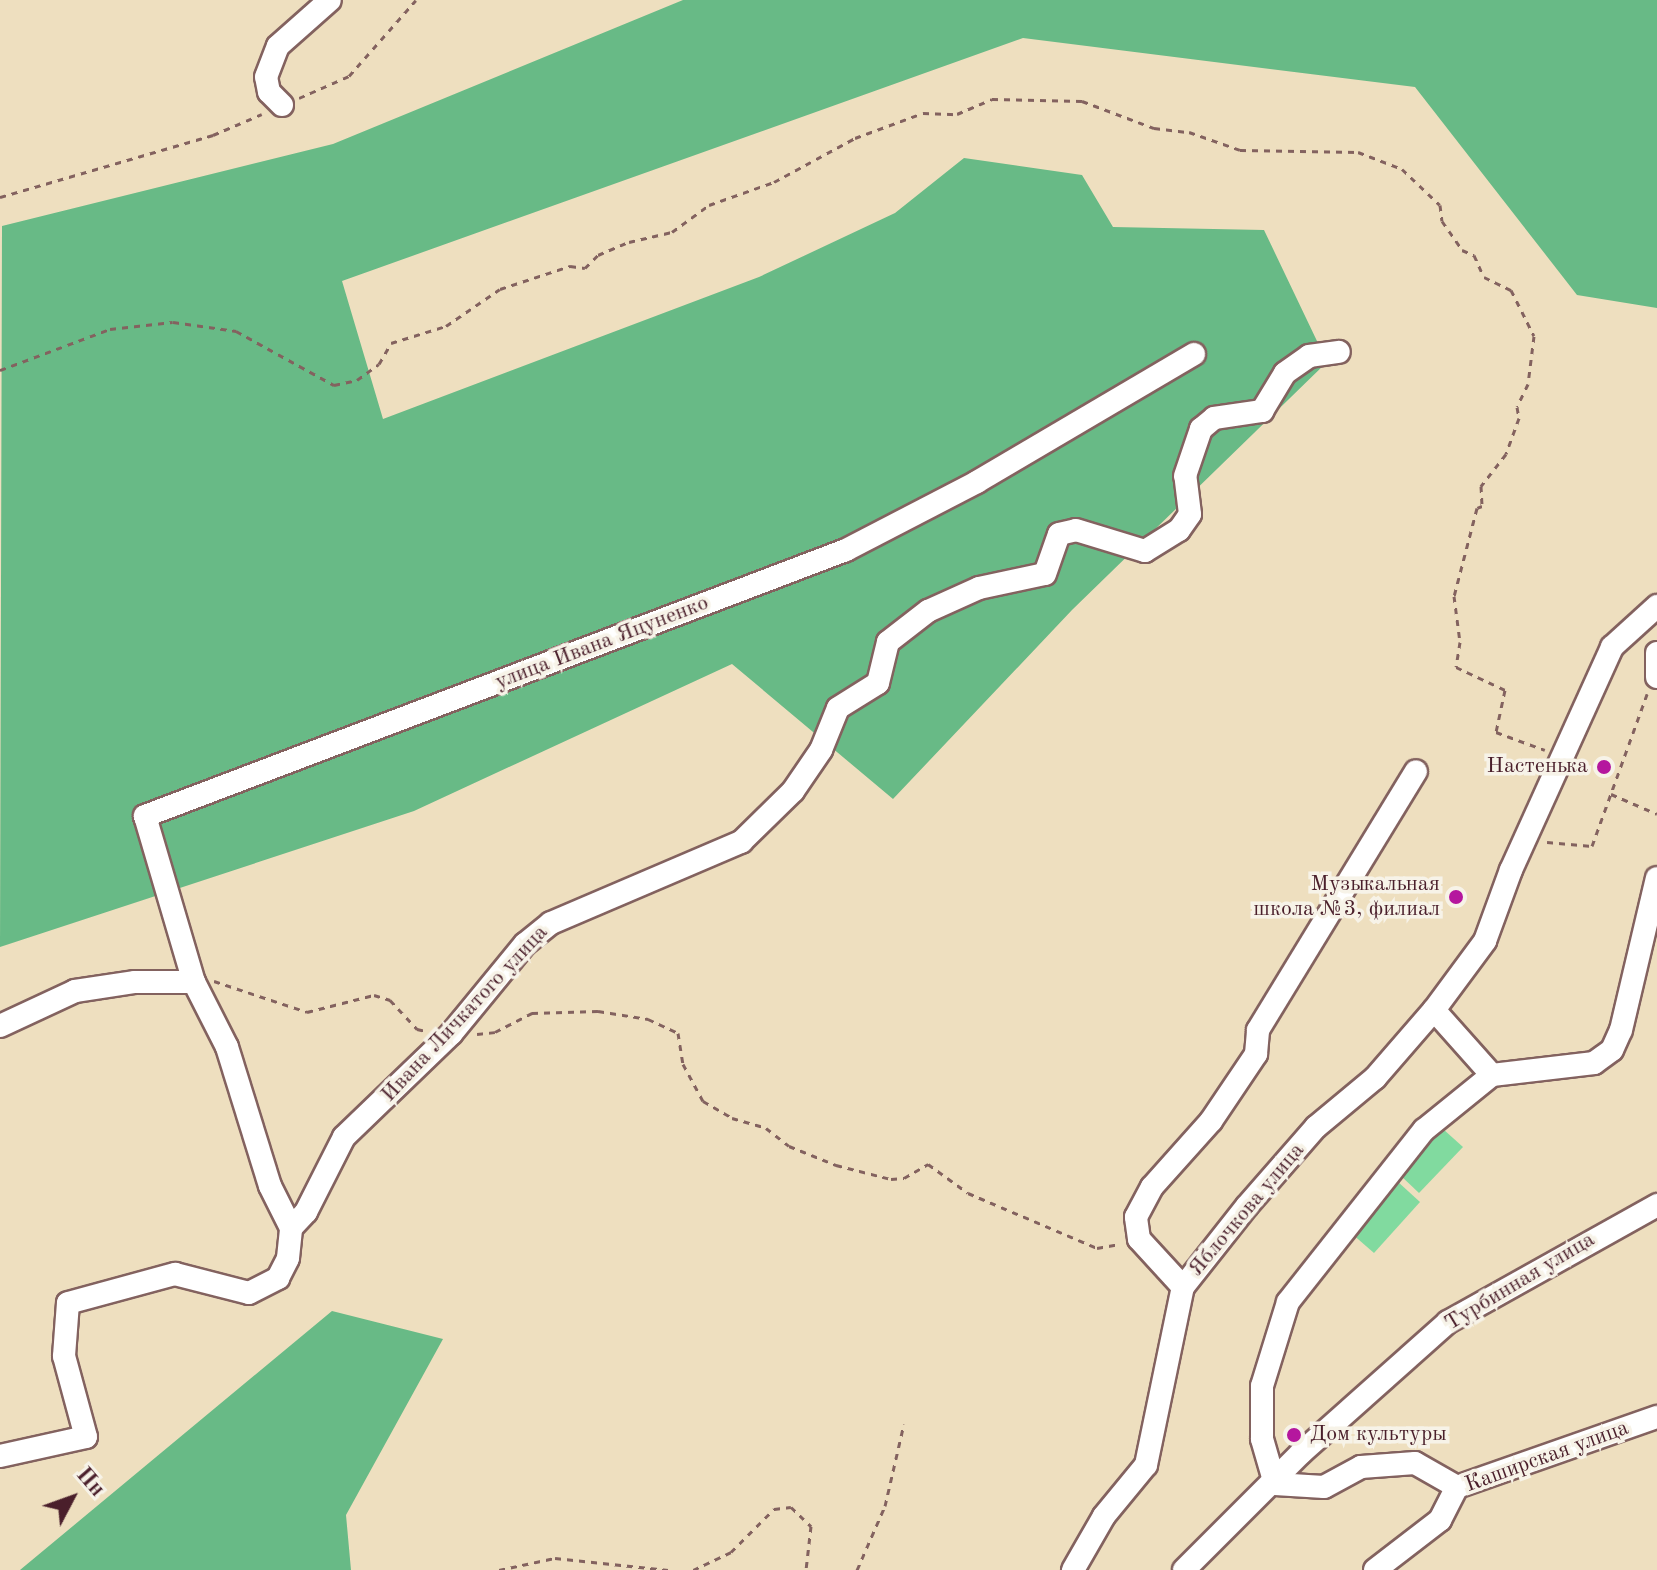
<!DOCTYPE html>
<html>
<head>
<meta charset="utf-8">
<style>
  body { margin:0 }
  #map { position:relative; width:1657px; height:1570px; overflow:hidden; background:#eedfbf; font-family:"Old Standard TT",serif }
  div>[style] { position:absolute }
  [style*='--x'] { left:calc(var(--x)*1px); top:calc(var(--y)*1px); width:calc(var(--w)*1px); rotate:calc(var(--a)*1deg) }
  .green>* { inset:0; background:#81da9f }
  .forest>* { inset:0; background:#68ba86 }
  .path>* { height:3px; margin-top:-1.5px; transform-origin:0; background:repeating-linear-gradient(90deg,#83625f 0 6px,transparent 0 12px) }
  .roads { filter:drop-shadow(2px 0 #83625f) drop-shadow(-2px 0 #83625f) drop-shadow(0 2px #83625f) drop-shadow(0 -2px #83625f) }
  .minor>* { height:22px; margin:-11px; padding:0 11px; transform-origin:11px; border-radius:11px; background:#fff }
  .dots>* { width:22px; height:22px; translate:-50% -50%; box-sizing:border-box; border:4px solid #f7f3e8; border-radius:50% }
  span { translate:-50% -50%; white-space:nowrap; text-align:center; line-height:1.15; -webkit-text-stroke:7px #f7f3e8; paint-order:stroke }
  .street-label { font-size:22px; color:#4a1f2b }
  .poi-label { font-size:22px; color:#4a1f2b }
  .right { translate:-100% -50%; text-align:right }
  .left { translate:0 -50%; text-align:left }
  .north { position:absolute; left:32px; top:1458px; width:80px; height:80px; -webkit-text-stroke:6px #f7f3e8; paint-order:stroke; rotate:49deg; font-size:22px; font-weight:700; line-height:32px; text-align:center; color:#4a1f2b }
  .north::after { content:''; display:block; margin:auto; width:28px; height:36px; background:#4a1f2b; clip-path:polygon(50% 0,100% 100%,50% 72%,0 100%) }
</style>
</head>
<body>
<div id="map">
  <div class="green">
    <i style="clip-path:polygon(1443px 1129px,1463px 1147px,1419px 1193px,1400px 1175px)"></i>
    <i style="clip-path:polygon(1397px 1181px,1420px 1202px,1374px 1253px,1351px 1233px)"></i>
  </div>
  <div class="forest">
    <i style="clip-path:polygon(683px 0,1657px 0,1657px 308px,1577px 295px,1415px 87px,1023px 38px,342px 281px,383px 419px,759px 277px,895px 213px,964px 158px,1082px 175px,1113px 227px,1264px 230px,1327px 362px,1072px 610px,893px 799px,732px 664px,414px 811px,0 947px,2px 226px,333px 144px)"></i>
    <i style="clip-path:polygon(332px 1311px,443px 1339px,346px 1515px,351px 1570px,20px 1570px)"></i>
  </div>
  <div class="path">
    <i style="--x:299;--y:98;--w:55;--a:-23.7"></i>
    <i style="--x:349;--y:76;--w:101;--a:-48.6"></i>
    <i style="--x:0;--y:197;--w:222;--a:-16.2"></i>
    <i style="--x:213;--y:135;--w:53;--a:-23.2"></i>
    <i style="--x:0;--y:370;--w:117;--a:-20.4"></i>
    <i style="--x:110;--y:329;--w:63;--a:-6.3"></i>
    <i style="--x:173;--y:322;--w:64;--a:8.1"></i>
    <i style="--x:236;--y:331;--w:112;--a:28.9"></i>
    <i style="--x:334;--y:385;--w:24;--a:-12"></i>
    <i style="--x:357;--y:380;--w:27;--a:-36"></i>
    <i style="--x:379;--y:364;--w:24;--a:-60"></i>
    <i style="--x:391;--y:343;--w:58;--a:-17.2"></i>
    <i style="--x:446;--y:326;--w:65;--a:-34.4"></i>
    <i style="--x:500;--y:289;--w:74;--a:-18.2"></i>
    <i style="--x:570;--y:266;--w:15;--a:8"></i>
    <i style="--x:585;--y:268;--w:18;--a:-45"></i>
    <i style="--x:598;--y:255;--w:34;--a:-23"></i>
    <i style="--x:629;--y:242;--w:44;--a:-13.1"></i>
    <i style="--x:672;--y:232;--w:46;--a:-36.1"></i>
    <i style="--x:709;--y:205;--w:69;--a:-19.5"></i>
    <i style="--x:774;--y:182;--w:92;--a:-28.5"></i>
    <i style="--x:855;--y:138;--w:72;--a:-20.2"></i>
    <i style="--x:923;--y:113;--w:34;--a:2"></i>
    <i style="--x:957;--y:114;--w:38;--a:-23"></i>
    <i style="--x:992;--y:99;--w:90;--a:1.3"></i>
    <i style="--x:1082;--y:101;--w:77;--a:20.6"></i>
    <i style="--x:1154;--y:128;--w:35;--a:7"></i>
    <i style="--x:1189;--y:132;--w:54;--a:19.4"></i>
    <i style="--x:1240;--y:150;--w:118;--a:1"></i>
    <i style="--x:1358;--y:152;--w:47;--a:21.1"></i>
    <i style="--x:1402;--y:169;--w:52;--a:43.5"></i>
    <i style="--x:1440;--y:205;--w:16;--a:83"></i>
    <i style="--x:1442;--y:221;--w:35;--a:55"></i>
    <i style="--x:1462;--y:250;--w:13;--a:23"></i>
    <i style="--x:1474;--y:255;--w:24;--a:66"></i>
    <i style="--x:1484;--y:277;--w:30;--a:26"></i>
    <i style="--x:1511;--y:290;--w:51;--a:63.4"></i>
    <i style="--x:1534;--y:336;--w:48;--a:97.1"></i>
    <i style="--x:1528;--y:384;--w:25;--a:116"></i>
    <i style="--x:1517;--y:407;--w:11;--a:80"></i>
    <i style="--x:1519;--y:418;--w:38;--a:110"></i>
    <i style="--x:1506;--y:454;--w:41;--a:128"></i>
    <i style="--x:1481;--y:486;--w:20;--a:87"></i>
    <i style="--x:1482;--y:506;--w:5;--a:158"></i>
    <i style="--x:1477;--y:508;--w:91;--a:104.6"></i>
    <i style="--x:1454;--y:596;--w:46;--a:82.6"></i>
    <i style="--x:1460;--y:642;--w:25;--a:99"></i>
    <i style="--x:1456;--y:667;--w:54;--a:25.1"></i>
    <i style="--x:1505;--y:690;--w:43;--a:102.1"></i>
    <i style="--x:1496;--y:732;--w:52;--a:20.2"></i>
    <i style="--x:1611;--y:794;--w:50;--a:23.5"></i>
    <i style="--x:1547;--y:842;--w:45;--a:5.1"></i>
    <i style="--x:1592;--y:846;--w:162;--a:-70.1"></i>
    <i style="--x:214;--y:981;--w:98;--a:18.4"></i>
    <i style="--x:307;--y:1012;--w:69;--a:-14.2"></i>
    <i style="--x:374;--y:995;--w:17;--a:17"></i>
    <i style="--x:390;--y:1000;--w:40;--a:47"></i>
    <i style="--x:417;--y:1029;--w:9;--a:13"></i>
    <i style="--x:477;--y:1034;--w:18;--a:-6"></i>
    <i style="--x:495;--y:1032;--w:42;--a:-27.2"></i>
    <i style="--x:532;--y:1013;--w:66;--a:-1.7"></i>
    <i style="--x:598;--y:1011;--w:51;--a:9.1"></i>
    <i style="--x:648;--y:1019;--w:33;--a:25"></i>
    <i style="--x:678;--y:1033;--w:31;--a:81"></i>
    <i style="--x:683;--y:1064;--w:42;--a:61.6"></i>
    <i style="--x:703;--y:1101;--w:34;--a:30"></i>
    <i style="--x:732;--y:1118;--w:35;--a:16"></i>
    <i style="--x:766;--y:1128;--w:29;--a:38"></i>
    <i style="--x:789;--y:1146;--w:51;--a:22"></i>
    <i style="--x:836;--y:1165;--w:57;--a:14.3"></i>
    <i style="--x:891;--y:1179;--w:13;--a:-4"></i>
    <i style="--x:904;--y:1178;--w:28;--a:-30"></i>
    <i style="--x:928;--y:1164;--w:49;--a:35.9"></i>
    <i style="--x:968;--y:1193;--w:140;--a:23.1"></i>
    <i style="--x:1097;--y:1248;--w:23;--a:-10"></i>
    <i style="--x:499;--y:1570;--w:57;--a:-12.1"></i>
    <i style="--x:555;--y:1558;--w:114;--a:6.1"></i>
    <i style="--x:693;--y:1570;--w:42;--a:-25.3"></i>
    <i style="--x:731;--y:1552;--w:61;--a:-45"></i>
    <i style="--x:774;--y:1509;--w:17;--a:-7"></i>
    <i style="--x:791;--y:1507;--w:28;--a:44"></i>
    <i style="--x:811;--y:1526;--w:44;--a:96.5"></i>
    <i style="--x:857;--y:1570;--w:70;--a:-66.4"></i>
    <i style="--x:885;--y:1506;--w:84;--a:-77"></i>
  </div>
  <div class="roads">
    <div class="minor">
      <i style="--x:282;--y:105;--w:18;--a:-135"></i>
      <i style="--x:269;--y:92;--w:15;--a:-101"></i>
      <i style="--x:266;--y:77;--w:33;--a:-69"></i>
      <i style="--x:278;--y:46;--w:69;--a:-41.5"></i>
      <i style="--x:1194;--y:354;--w:252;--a:149.5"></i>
      <i style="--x:977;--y:482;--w:148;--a:152.6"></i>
      <i style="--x:846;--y:550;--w:750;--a:159.22"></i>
      <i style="--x:145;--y:816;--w:173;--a:73.6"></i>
      <i style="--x:194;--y:982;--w:73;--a:63.1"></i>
      <i style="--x:227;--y:1047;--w:145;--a:72.8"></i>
      <i style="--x:270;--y:1186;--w:47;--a:63.4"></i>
      <i style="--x:291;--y:1228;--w:22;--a:-47"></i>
      <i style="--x:306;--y:1212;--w:84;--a:-63.1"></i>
      <i style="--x:344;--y:1137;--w:149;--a:-43.9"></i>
      <i style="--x:451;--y:1034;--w:117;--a:-50.6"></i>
      <i style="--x:525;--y:944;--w:33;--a:-39"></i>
      <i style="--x:551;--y:923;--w:207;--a:-23.1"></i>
      <i style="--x:741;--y:842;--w:73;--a:-44.4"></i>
      <i style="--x:793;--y:791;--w:50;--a:-55.7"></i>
      <i style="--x:821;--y:750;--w:45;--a:-68"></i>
      <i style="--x:838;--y:708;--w:47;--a:-32"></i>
      <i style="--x:878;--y:683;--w:42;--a:-76.3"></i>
      <i style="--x:888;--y:642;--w:51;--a:-37.8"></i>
      <i style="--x:928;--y:611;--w:56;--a:-24.3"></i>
      <i style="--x:979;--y:588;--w:67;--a:-12"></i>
      <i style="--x:1045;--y:574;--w:42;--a:-70.7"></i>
      <i style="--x:1059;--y:534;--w:17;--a:-13"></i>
      <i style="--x:1076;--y:530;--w:72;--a:16.9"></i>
      <i style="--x:1145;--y:551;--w:40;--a:-32"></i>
      <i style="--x:1179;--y:530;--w:19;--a:-55"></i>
      <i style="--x:1190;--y:514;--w:38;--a:-97"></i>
      <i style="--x:1185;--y:476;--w:50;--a:-71.2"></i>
      <i style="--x:1201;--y:429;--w:17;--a:-40"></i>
      <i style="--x:1214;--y:418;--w:49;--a:-8.3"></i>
      <i style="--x:1262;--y:411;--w:44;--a:-58.8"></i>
      <i style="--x:1285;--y:373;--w:29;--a:-35"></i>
      <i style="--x:1309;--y:356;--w:30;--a:-8"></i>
      <i style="--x:1657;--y:653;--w:24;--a:90"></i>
      <i style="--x:1434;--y:1010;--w:86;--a:-53.5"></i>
      <i style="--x:1485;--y:941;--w:76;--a:-69.9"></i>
      <i style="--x:1511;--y:870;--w:245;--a:-65.6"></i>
      <i style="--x:1612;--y:647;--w:61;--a:-42.3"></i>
      <i style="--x:0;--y:1026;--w:83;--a:-25"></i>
      <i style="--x:75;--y:991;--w:61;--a:-8.5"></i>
      <i style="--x:135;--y:982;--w:59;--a:0"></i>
      <i style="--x:1183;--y:1287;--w:65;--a:-132.5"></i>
      <i style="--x:1139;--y:1239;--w:22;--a:-98"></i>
      <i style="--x:1136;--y:1217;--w:34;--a:-62"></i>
      <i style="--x:1152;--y:1187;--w:89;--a:-48.2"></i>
      <i style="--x:1211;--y:1121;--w:81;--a:-56.1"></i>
      <i style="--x:1256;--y:1054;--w:24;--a:-85"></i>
      <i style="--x:1258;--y:1030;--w:303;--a:-58.6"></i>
      <i style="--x:0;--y:1456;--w:88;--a:-12.5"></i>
      <i style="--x:86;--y:1437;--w:84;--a:-105.2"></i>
      <i style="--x:64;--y:1356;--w:53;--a:-85.7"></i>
      <i style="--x:68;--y:1303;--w:111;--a:-15.2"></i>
      <i style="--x:175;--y:1274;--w:76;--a:14.4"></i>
      <i style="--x:249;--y:1293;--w:33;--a:-27"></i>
      <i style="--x:278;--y:1278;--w:22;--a:-63"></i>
      <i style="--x:288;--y:1258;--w:30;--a:-84"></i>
      <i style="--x:1275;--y:1484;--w:47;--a:-106.1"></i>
      <i style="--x:1262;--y:1439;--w:53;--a:-90"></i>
      <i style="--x:1262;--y:1386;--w:88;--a:-72.8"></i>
      <i style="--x:1288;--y:1302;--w:219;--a:-51.7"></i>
      <i style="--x:1424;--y:1130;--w:87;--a:-39"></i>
      <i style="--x:1492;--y:1075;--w:103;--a:-6.7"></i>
      <i style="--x:1594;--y:1063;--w:22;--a:-36"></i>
      <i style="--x:1612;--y:1050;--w:22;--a:-66"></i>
      <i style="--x:1621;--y:1030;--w:156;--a:-76.7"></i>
      <i style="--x:1275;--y:1484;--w:49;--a:3.5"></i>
      <i style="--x:1324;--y:1487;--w:42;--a:-28.4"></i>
      <i style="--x:1361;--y:1467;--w:54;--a:-4.2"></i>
      <i style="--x:1415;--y:1463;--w:48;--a:29.7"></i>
      <i style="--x:1073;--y:1570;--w:62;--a:-60.1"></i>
      <i style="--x:1104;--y:1516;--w:66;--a:-50.5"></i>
      <i style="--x:1146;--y:1465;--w:182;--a:-78.3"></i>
      <i style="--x:1183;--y:1287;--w:103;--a:-51.7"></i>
      <i style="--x:1247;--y:1206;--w:105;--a:-48.9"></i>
      <i style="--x:1316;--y:1127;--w:77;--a:-39.7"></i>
      <i style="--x:1375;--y:1078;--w:90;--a:-49.1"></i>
      <i style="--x:1434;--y:1010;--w:87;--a:48.3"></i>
      <i style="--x:1184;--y:1570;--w:165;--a:-45"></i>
      <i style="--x:1301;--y:1453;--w:197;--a:-41.7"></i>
      <i style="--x:1448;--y:1322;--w:240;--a:-29.2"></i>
      <i style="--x:1375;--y:1570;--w:82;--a:-37.6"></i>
      <i style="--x:1440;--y:1520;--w:37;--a:-63"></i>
      <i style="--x:1457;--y:1487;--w:212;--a:-19.3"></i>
    </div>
  </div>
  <div class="dots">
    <i style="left:1604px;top:767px;background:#b5179e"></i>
    <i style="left:1456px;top:897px;background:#b5179e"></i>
    <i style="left:1294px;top:1435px;background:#b5179e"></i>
  </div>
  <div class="street-label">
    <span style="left:602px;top:643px;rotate:-21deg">улица Ивана Яцуненко</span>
    <span style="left:465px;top:1014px;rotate:-47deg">Ивана Личкатого улица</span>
    <span style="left:1247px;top:1210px;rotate:-50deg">Яблочкова улица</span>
    <span style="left:1520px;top:1282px;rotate:-31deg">Турбинная улица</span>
    <span style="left:1547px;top:1457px;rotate:-20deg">Каширская улица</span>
  </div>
  <div class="poi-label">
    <span class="right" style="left:1588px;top:767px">Настенька</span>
    <span class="right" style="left:1440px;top:897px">Музыкальная<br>школа №3, филиал</span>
    <span class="left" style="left:1310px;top:1435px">Дом культуры</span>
  </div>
  <div class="north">Пн</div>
</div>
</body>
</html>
